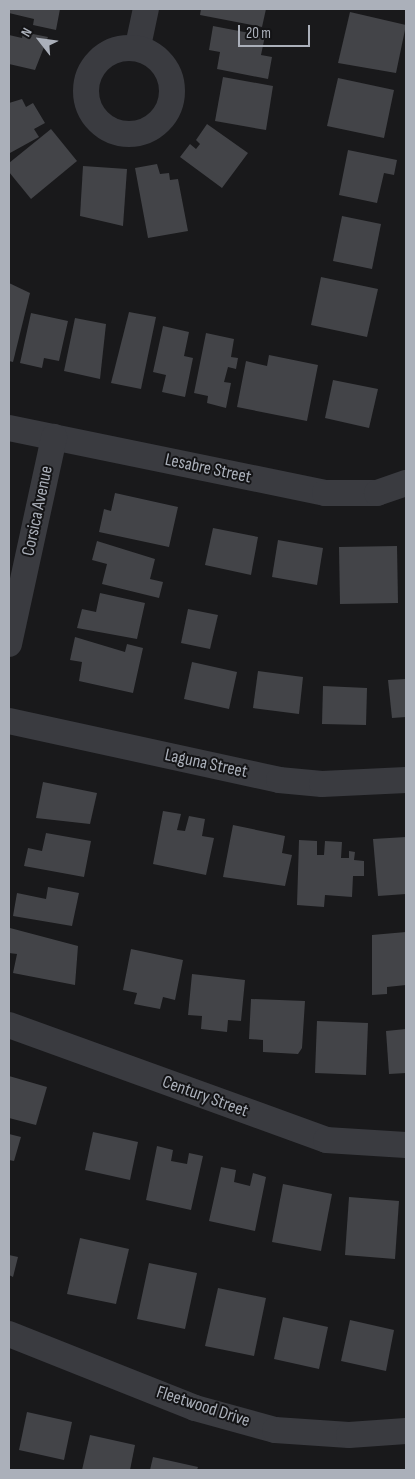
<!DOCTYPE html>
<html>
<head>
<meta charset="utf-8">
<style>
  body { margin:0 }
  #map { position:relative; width:415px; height:1479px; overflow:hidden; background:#19191b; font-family:"Sofia Sans Condensed",sans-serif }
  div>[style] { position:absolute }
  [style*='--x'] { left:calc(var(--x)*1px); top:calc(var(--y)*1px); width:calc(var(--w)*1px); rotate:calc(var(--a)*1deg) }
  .building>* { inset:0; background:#434448 }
  .street>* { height:26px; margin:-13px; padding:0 13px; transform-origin:13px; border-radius:13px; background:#3a3b40 }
  .street>.ring { margin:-13px; padding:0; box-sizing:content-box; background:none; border:26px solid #3a3b40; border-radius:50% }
  span { translate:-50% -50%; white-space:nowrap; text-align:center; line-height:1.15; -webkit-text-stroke:4px #141416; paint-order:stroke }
  .street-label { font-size:18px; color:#abb0ba }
  .frame { position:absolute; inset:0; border:10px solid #abb0ba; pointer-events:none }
  .north { position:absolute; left:15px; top:15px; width:50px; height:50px; -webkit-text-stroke:4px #141416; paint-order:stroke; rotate:300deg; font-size:14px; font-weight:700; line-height:20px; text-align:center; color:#abb0ba }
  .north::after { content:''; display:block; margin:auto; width:18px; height:22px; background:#abb0ba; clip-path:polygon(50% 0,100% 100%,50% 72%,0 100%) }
  .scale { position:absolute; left:238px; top:25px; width:72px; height:22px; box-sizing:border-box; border:2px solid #abb0ba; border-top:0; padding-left:6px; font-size:15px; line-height:18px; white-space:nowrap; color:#abb0ba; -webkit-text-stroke:4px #141416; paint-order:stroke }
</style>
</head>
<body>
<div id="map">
  <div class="building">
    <i style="clip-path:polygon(9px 9px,60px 9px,56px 30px,33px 25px,34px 19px,9px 13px)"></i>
    <i style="clip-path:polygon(201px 9px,266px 9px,262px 27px,200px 15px)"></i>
    <i style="clip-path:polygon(350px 12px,406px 25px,396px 73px,338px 63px)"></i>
    <i style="clip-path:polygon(213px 26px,265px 36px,261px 55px,272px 57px,268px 79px,217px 69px,220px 52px,209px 50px)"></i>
    <i style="clip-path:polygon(23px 32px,48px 37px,35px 70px,9px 64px,9px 35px,22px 38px)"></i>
    <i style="clip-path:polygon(223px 77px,273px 86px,266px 130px,215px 121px)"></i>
    <i style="clip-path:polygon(338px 78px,394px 90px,384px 138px,327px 126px)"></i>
    <i style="clip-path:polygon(22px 99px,26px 107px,33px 103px,45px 123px,34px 129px,39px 137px,10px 153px,9px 103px)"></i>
    <i style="clip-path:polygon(207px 124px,248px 153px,222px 188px,180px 157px,190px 144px,196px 149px,200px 144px,196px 140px)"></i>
    <i style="clip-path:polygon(51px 129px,77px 161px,31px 199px,9px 172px,9px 163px)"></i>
    <i style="clip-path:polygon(348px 150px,397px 160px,394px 175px,384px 173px,377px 203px,339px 195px)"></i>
    <i style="clip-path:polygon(157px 164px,160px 174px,169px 173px,170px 180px,178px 179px,188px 231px,148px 238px,135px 168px)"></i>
    <i style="clip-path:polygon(83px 166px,127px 169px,123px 226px,80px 216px)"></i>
    <i style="clip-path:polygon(342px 216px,381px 224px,372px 269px,333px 261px)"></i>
    <i style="clip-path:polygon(321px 277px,378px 289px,367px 337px,311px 325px)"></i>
    <i style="clip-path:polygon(9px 283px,30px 293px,13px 362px,9px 361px)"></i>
    <i style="clip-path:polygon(129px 312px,156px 317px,141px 389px,111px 383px)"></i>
    <i style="clip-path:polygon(31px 313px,68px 321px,59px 361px,44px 358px,42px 368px,20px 363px)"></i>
    <i style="clip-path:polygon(75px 318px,106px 324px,100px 379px,64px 371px)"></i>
    <i style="clip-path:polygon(163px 326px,189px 332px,184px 356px,193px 358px,185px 397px,162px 392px,166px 375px,153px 372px)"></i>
    <i style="clip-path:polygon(206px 333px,234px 339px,231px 357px,238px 358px,236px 369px,228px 367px,224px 382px,231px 383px,226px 408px,207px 403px,208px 396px,194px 393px)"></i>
    <i style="clip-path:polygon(269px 355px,318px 365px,307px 421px,237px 407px,246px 361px,267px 366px)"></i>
    <i style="clip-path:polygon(333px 380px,378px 389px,369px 428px,325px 418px)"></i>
    <i style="clip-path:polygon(115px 493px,178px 507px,169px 547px,99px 532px,104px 509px,111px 511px)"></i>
    <i style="clip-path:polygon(213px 528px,258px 537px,251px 575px,205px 565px)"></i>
    <i style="clip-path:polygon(278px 540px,323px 548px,317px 585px,272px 577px)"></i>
    <i style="clip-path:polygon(97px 541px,155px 559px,150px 579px,163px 582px,159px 598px,102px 584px,107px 564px,92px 560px)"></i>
    <i style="clip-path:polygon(397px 546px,398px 603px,340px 604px,339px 547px)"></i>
    <i style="clip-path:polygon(100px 593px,145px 603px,137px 639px,77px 628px,82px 609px,96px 612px)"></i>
    <i style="clip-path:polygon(188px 609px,218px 615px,210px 649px,181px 643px)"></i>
    <i style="clip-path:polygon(75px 637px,125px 652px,127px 644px,143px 648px,133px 693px,79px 681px,82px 662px,70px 660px)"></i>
    <i style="clip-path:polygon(192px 662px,237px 672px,229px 709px,184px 699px)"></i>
    <i style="clip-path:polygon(258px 671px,303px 677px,299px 714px,253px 708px)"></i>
    <i style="clip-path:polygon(406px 679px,406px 717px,392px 718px,388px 680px)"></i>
    <i style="clip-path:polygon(323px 686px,367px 688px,366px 725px,322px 724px)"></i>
    <i style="clip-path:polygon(43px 782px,97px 793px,90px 824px,36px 818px)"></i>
    <i style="clip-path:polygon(163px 811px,181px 814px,177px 830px,185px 831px,189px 816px,205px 819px,202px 836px,214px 838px,206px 875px,153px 864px)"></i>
    <i style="clip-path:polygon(233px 825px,285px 836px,282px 853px,292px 855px,285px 886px,223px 877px)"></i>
    <i style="clip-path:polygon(46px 833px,91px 841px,84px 877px,24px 866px,28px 848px,42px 851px)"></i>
    <i style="clip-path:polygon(406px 837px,406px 894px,378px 896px,373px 839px)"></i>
    <i style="clip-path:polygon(299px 840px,317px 841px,317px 855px,324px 855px,325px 841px,342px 842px,341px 858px,349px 858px,349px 851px,355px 852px,354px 860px,364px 861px,364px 876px,353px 876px,352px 897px,325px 895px,324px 907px,297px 905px)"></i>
    <i style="clip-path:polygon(48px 887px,79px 893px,72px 926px,13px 916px,17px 893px,46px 899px)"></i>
    <i style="clip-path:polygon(10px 928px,78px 946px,75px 985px,13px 973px,17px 954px,9px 953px)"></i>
    <i style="clip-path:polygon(406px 932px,406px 985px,387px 987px,387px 994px,372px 995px,372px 935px)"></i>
    <i style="clip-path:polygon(131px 949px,183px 960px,175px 1000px,163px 997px,160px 1009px,134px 1004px,137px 993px,123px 990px)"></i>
    <i style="clip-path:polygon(192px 974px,245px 980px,241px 1021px,228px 1020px,227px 1032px,201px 1029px,202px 1016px,188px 1015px)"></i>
    <i style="clip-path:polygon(251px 999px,305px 1001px,302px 1048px,298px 1054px,263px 1052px,263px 1040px,249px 1039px)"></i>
    <i style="clip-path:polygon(317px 1021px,368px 1023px,366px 1075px,315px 1073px)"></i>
    <i style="clip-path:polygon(406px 1029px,406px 1073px,389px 1074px,386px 1031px)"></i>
    <i style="clip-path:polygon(9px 1076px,47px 1087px,36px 1125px,9px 1118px)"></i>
    <i style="clip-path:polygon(93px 1132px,138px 1142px,130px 1180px,85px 1170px)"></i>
    <i style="clip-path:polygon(9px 1134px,21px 1137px,14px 1161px,9px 1160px)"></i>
    <i style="clip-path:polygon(157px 1146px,173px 1150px,171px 1161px,187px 1164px,189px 1153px,203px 1156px,191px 1210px,146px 1200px)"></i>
    <i style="clip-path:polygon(221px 1167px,236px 1170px,234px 1182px,250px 1186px,253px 1173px,266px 1177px,255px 1231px,209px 1221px)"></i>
    <i style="clip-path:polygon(283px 1184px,332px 1194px,321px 1251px,272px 1242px)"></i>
    <i style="clip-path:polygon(349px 1197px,399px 1201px,395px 1259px,345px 1255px)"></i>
    <i style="clip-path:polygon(80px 1238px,129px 1249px,116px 1304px,67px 1294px)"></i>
    <i style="clip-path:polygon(9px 1255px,18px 1257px,13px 1277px,9px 1275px)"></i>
    <i style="clip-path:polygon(149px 1263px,197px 1273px,185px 1329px,137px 1319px)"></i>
    <i style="clip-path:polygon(218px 1288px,266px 1298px,254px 1356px,205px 1346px)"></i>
    <i style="clip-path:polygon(283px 1317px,328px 1327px,319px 1369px,274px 1359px)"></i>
    <i style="clip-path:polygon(350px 1320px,394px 1330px,386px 1371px,341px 1361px)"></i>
    <i style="clip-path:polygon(27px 1412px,72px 1422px,64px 1460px,19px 1450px)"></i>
    <i style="clip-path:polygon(90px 1435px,135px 1445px,130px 1470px,82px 1470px)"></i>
    <i style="clip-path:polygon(153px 1457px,198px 1467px,197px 1470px,150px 1470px)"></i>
  </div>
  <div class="street">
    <i style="--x:138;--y:46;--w:38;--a:-78"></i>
    <i class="ring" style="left:86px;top:48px;width:60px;height:60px"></i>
    <i style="--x:9;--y:428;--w:323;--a:11.6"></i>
    <i style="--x:325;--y:493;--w:52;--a:0"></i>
    <i style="--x:377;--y:493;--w:31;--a:-19"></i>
    <i style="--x:9;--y:644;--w:212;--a:-77.7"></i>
    <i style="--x:9;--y:721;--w:276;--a:12.3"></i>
    <i style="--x:279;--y:780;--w:43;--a:5.3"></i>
    <i style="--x:322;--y:784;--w:84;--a:-2.7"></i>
    <i style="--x:9;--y:1025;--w:337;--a:19.9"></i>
    <i style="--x:326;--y:1140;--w:80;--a:3.6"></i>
    <i style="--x:9;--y:1334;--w:200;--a:21.7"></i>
    <i style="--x:195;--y:1408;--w:83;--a:15.4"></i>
    <i style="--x:275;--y:1430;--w:74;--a:3.9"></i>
    <i style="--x:349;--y:1435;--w:57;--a:-4"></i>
  </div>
  <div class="street-label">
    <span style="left:208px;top:469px;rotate:12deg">Lesabre Street</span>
    <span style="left:38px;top:511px;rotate:-78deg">Corsica Avenue</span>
    <span style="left:206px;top:764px;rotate:12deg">Laguna Street</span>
    <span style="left:205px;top:1097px;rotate:20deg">Century Street</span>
    <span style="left:203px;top:1407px;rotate:18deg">Fleetwood Drive</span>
  </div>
  <div class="frame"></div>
  <div class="north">N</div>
  <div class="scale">20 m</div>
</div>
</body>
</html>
